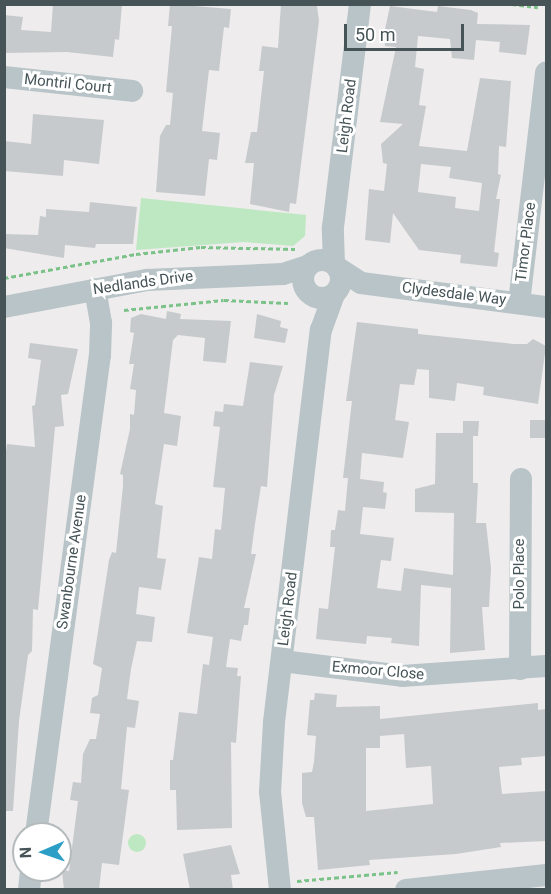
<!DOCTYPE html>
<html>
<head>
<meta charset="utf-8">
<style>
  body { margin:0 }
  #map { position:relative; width:551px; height:894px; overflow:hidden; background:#eeecec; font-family:Roboto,sans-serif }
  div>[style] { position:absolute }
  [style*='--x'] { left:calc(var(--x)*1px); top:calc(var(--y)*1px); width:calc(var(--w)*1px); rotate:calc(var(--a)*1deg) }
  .green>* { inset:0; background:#bee8c1 }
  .round { border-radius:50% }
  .building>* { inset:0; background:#c6cacd }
  .path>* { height:3px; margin-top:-1.5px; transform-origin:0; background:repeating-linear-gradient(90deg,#7ac288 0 4.5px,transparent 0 7.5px) }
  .minor>* { height:22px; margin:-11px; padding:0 11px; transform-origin:11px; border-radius:11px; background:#b8c4c7 }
  .minor>.ring { margin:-11px; padding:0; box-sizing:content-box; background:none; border:22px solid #b8c4c7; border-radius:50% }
  span { translate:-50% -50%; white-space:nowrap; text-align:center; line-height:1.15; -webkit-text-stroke:6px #fff; paint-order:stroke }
  .street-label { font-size:15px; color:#465457 }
  .frame { position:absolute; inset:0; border:6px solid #465457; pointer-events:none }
  .north { position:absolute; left:12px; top:822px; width:60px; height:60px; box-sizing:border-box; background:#fff; border:2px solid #b5bbbc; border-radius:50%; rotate:268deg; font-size:16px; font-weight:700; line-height:24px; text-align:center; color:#465457 }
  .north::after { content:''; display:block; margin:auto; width:21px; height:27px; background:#2d9fc7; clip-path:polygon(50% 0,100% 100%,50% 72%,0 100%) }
  .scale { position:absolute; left:344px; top:24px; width:120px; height:27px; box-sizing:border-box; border:3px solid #465457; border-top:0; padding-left:8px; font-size:18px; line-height:21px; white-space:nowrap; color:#465457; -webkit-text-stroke:4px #fff; paint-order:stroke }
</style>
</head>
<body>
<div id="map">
  <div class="green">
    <i style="clip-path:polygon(141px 198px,306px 215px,305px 236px,293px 246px,244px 242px,136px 250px)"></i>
    <i class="round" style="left:128px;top:834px;width:18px;height:18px"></i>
  </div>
  <div class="building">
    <i style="clip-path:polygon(53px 4px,122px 4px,119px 40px,115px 39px,113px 57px,67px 52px,4px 53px,4px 15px,23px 17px,21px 30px,51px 32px)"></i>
    <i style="clip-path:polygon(170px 4px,231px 9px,229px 28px,224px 27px,219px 71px,209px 70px,202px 131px,220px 133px,217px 160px,209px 159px,205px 196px,156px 192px,160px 136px,166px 125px,170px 125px,173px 93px,166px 92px,172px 26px,168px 26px)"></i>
    <i style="clip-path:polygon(281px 4px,317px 6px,319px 21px,296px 204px,290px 203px,289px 212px,250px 204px,254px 163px,245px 163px,251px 132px,257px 132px,264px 71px,259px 71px,262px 46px,278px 48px)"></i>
    <i style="clip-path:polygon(evenodd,390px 6px,437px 12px,438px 6px,471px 10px,478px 13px,477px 24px,530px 25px,526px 55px,499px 52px,500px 42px,476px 40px,474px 60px,452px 58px,450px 39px,418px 36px,415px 67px,424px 69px,419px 105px,426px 106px,419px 146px,467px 151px,480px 78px,511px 81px,506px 147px,499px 146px,498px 174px,501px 175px,496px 199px,500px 199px,494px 252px,499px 253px,497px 267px,460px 263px,461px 255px,419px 250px,393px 213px,390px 243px,365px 240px,369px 189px,384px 191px,387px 164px,383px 163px,381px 144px,403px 124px,380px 122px,396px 47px,385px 46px,384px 34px,390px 6px,421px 164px,451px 167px,449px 178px,482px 183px,479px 211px,455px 208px,456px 197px,418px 192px,421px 164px)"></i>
    <i style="clip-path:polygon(33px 114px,104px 120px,99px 164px,64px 160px,63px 176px,4px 171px,4px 141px,31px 144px)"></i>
    <i style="clip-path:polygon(90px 202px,137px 207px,133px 244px,96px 244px,95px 248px,65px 245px,64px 258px,4px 248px,4px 234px,38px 235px,40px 216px,46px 217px,46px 209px,89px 212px)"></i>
    <i style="clip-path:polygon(167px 311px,181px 314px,180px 319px,231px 321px,226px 363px,203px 361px,205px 338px,178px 335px,173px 340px,164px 413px,181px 416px,177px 446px,164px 444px,155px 504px,163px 506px,157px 558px,166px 559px,161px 590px,139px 587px,136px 614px,155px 617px,152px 642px,137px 641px,131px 669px,127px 699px,139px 701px,135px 728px,127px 727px,121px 789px,129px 790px,119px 865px,102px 863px,99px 890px,64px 890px,62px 870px,69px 871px,78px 801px,70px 800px,73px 782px,81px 783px,83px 754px,90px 739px,96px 739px,100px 714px,90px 713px,92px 698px,98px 695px,102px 668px,93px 664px,109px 560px,112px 552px,116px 553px,123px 486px,123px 475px,120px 474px,130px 429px,130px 414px,134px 415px,136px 390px,130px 389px,134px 364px,129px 364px,134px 333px,130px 332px,131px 318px,141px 314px,166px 319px)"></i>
    <i style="clip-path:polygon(257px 314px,281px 321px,280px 327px,288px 329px,285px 343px,254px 338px)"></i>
    <i style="clip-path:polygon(357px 322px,418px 329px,418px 334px,514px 344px,527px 344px,533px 339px,546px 346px,538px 404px,483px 395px,484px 387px,457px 383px,455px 401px,429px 398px,429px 370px,417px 369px,414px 385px,400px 384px,395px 420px,409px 422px,403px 458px,362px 453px,360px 479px,384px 482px,383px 492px,387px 493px,385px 509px,363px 507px,360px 534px,394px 538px,391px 561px,381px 560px,377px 588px,401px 591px,404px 568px,453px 575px,454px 513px,415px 512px,415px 489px,435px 484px,436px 433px,463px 433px,463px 421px,479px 421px,478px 436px,473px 436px,473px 483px,478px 483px,476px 523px,486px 523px,491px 568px,489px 607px,482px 607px,485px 650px,450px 653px,451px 588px,421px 585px,419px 646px,391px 643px,392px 638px,367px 636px,366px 644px,316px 639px,319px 608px,328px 609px,335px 547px,330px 547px,331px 530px,335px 530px,338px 510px,345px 511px,348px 478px,343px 478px,352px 401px,346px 401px)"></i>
    <i style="clip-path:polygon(30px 343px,78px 349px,68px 394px,61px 395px,64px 426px,55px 427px,38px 610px,33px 609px,32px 651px,28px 655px,19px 721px,13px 811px,4px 811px,4px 467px,7px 444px,35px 447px,32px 406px,35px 405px,41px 360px,28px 358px)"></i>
    <i style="clip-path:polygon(250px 362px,283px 366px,274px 395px,267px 487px,261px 486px,255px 524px,251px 554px,256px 554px,244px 608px,250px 608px,248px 625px,244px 625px,241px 641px,230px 639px,226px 667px,238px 668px,237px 676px,241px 676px,236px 743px,231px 742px,232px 828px,177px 830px,176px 790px,170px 790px,170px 760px,173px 760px,179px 712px,197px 714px,203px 664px,209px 665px,213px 637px,187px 633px,199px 557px,212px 559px,215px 529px,221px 530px,225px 488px,213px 487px,220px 427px,213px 426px,215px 411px,223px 412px,224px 404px,243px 406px)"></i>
    <i style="clip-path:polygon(530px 420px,546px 420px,546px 438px,530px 438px)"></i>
    <i style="clip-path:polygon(evenodd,315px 693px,337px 695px,336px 707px,380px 706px,380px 719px,538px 703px,538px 710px,546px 709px,546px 756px,521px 758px,522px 765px,499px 767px,502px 794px,546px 791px,546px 841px,500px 843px,501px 847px,456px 854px,369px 860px,370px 865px,318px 870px,314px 817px,306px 817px,302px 803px,302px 773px,312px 772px,314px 762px,316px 736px,307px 735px,310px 700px,314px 700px,315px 693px,404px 734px,406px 768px,431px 766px,433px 804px,366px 811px,366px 748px,380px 748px,380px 736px,404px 734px)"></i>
    <i style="clip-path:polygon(231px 845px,240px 874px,231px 875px,233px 890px,190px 890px,183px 854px)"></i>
  </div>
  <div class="path">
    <i style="--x:512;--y:4;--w:26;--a:7"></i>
    <i style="--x:4;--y:278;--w:134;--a:-10.3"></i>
    <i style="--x:136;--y:254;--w:65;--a:-6.1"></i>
    <i style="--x:201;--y:247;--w:94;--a:1.2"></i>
    <i style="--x:124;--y:310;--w:100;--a:-5.7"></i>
    <i style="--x:224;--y:300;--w:64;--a:2.7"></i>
    <i style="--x:297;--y:881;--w:101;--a:-5.1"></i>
  </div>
  <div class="minor">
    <i style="--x:4;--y:77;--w:129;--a:6.2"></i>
    <i class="ring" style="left:303px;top:260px;width:16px;height:16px"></i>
    <i style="--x:334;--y:264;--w:37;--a:-92"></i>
    <i style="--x:333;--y:227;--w:225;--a:-83.1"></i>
    <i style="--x:338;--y:268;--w:27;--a:33"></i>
    <i style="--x:361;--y:283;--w:187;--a:7.4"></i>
    <i style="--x:519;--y:303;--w:232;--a:-83.3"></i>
    <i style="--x:4;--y:307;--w:146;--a:-10.7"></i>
    <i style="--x:147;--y:280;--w:136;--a:-2.5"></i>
    <i style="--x:283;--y:274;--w:26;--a:-18"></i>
    <i style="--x:282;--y:661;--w:121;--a:7.1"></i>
    <i style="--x:402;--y:676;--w:144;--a:-4"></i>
    <i style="--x:520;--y:669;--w:190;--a:-89.7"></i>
    <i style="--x:36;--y:834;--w:483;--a:-82.4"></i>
    <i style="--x:100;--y:355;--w:32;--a:-88"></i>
    <i style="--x:101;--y:323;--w:34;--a:-100"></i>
    <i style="--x:29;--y:890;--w:20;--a:-84"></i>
    <i style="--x:280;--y:890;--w:99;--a:-95.8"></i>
    <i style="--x:270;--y:792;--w:70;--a:-86.7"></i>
    <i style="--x:274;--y:722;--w:395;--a:-83.2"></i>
    <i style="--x:321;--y:330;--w:38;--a:-70"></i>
    <i style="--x:406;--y:890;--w:141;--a:-6.1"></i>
  </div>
  <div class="street-label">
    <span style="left:68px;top:84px;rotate:6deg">Montril Court</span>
    <span style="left:347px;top:116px;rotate:-83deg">Leigh Road</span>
    <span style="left:526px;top:242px;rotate:-83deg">Timor Place</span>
    <span style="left:143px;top:283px;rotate:-8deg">Nedlands Drive</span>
    <span style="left:454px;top:294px;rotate:7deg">Clydesdale Way</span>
    <span style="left:72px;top:562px;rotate:-82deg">Swanbourne Avenue</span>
    <span style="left:520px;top:574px;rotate:-90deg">Polo Place</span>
    <span style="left:288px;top:609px;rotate:-83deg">Leigh Road</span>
    <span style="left:378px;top:671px;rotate:5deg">Exmoor Close</span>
  </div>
  <div class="frame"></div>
  <div class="north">N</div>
  <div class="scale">50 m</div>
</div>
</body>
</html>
